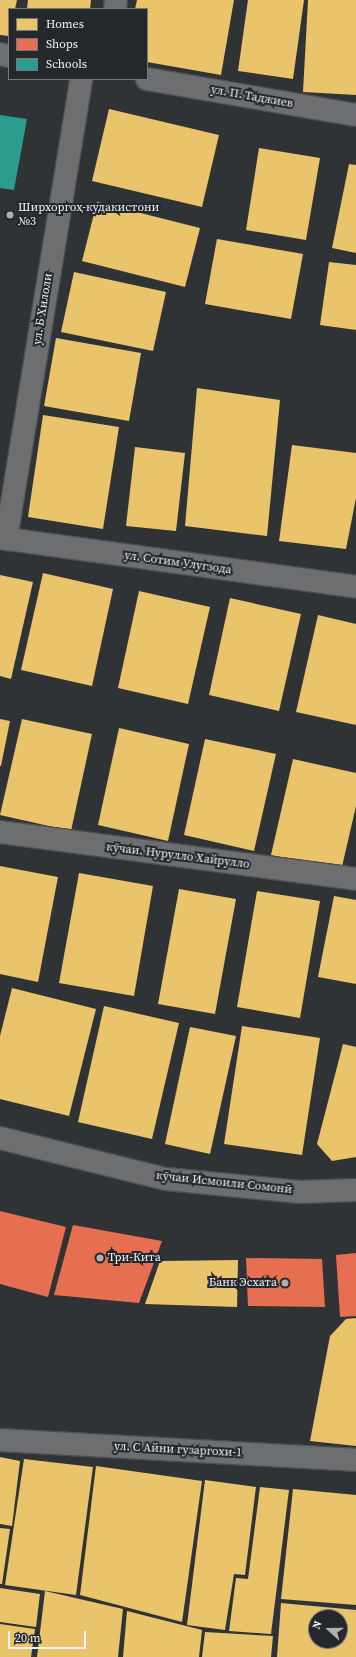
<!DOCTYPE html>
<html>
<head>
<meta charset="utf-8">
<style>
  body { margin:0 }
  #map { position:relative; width:356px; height:1657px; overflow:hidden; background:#303336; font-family:"Source Serif 4",serif }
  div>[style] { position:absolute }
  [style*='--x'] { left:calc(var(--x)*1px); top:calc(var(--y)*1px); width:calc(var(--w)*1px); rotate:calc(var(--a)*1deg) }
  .homes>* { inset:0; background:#e9c46a }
  .shops>* { inset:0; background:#e76f51 }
  .schools>* { inset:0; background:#2a9d8f }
  .roads { filter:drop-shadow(1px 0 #4c4e51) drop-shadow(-1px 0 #4c4e51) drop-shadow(0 1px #4c4e51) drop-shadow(0 -1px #4c4e51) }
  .minor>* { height:22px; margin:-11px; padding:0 11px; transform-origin:11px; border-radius:11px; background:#6c6e70 }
  .tertiary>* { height:22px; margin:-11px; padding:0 11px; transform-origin:11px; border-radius:11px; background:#6c6e70 }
  .dots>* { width:11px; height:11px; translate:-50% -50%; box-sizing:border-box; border:2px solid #24282d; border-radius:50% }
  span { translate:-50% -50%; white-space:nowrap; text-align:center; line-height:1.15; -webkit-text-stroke:4px #24282d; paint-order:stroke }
  .street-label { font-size:12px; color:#f0f2f6 }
  .poi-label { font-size:12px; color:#f0f2f6 }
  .left { translate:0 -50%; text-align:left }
  .right { translate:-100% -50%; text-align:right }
  .legend { position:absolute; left:8px; top:8px; width:140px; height:72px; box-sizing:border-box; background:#24282d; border:1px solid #76797d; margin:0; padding:5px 7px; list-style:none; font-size:12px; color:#f0f2f6 }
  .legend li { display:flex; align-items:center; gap:8px; height:20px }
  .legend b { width:20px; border:1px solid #76797d }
  .north { position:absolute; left:308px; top:1609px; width:40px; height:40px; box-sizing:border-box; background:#24282d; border:1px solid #76797d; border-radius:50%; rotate:291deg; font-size:11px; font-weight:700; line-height:16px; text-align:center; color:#f0f2f6 }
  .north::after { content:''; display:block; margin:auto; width:14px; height:18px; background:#adafb3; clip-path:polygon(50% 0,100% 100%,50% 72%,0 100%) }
  .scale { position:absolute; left:8px; top:1631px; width:78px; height:18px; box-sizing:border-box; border:2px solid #f0f2f6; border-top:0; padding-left:5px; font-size:12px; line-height:14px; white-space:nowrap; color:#f0f2f6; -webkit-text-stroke:3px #24282d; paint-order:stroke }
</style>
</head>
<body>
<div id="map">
  <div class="homes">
    <i style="clip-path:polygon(0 0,17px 0,15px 9px,9px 9px,9px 36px,0 35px)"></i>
    <i style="clip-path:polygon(28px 0,91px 0,90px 9px,27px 9px)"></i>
    <i style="clip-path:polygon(137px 0,234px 0,221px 75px,147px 62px,147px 9px,135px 9px)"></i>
    <i style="clip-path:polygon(248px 0,304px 0,293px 79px,238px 71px)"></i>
    <i style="clip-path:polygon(308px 0,356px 0,356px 95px,303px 92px)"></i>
    <i style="clip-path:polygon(109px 109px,219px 135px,202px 207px,92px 181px)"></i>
    <i style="clip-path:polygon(259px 148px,320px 158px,306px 240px,246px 230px)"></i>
    <i style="clip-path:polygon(349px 164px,356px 165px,356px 253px,332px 248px)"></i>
    <i style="clip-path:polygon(97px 202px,200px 228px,185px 287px,82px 261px)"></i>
    <i style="clip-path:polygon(217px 239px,303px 254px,291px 319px,205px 304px)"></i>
    <i style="clip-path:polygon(329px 262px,356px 265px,356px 330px,320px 325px)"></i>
    <i style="clip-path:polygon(74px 272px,166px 292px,153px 351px,61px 332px)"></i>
    <i style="clip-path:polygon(56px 338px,141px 353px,129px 421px,44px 406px)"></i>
    <i style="clip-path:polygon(197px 388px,280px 400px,267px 536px,185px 526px)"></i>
    <i style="clip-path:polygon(43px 415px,119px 427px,103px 529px,28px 517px)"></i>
    <i style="clip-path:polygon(292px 445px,356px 453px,356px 498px,346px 549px,279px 541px)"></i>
    <i style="clip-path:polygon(135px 447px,185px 453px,176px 531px,126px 526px)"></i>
    <i style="clip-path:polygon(43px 573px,113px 589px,92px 686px,21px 670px)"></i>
    <i style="clip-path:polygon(0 575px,33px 582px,11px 679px,0 676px)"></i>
    <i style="clip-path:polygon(139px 591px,210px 607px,188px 704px,118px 688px)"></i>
    <i style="clip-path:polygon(230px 598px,301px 614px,279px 711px,209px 695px)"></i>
    <i style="clip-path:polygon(318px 615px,356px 624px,356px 725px,296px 712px)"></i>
    <i style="clip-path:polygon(0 719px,10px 721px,1px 766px,0 766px)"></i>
    <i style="clip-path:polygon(22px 719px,92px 734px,71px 831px,0 815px)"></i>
    <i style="clip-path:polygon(119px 728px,189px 744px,168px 841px,98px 825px)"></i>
    <i style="clip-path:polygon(205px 739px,276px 754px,254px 851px,184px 835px)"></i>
    <i style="clip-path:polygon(293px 759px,356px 773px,356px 806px,341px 871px,271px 855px)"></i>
    <i style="clip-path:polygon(0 866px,58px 877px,38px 982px,0 974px)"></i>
    <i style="clip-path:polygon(79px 873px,153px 886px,134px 996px,59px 983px)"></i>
    <i style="clip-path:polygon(179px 889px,236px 899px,215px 1014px,158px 1004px)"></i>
    <i style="clip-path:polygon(257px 891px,320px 901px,300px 1018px,237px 1007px)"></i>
    <i style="clip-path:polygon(334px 896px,356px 900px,356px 984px,318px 977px)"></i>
    <i style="clip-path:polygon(12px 988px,96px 1009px,69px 1116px,0 1099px,0 1036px)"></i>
    <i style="clip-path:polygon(104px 1006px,179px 1023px,152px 1139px,78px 1122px)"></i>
    <i style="clip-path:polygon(242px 1026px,320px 1038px,302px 1155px,224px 1144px)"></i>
    <i style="clip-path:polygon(190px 1027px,236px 1036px,210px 1154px,165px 1144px)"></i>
    <i style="clip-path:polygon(343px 1044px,356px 1047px,356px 1157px,332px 1161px,317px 1144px)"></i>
    <i style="clip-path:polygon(238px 1260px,237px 1307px,145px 1304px,160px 1261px)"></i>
    <i style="clip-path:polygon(356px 1318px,356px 1446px,310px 1441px,330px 1336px,346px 1319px)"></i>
    <i style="clip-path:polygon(0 1457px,20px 1461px,12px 1526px,0 1524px)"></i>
    <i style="clip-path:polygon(24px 1459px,93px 1467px,76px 1595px,5px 1585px)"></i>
    <i style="clip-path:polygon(96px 1466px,202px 1481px,182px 1622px,80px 1595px)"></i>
    <i style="clip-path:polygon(205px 1480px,256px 1487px,245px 1575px,234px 1574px,225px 1630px,187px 1625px)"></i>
    <i style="clip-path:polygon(260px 1487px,289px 1490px,271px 1634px,229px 1631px,236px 1578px,248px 1579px)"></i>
    <i style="clip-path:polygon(293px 1489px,356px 1495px,356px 1605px,281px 1599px)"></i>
    <i style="clip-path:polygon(0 1528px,10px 1529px,2px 1584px,0 1584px)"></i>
    <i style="clip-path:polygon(0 1588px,40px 1594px,36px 1627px,0 1622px)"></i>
    <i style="clip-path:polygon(45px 1591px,123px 1609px,118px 1657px,37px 1657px)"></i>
    <i style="clip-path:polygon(evenodd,281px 1603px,356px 1610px,356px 1657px,277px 1657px,281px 1603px,316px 1617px,340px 1617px,340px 1641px,316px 1641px,316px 1617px)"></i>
    <i style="clip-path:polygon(127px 1611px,202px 1630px,199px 1657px,123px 1657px)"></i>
    <i style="clip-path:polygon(0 1624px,35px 1629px,31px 1657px,0 1657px)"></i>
    <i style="clip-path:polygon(205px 1632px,273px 1636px,271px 1657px,202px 1657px)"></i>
  </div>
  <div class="shops">
    <i style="clip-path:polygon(0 1211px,66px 1227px,48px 1297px,0 1284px)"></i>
    <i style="clip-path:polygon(73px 1225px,162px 1241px,139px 1303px,54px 1295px)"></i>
    <i style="clip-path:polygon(356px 1253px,356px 1316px,340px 1317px,336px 1255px)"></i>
    <i style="clip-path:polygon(246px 1258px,322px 1259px,325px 1307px,248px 1306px)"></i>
  </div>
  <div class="schools">
    <i style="clip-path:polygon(0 115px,27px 119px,14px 190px,0 188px)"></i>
  </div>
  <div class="roads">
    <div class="minor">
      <i style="--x:115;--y:9;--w:9;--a:-84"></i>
      <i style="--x:0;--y:54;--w:9;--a:13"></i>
      <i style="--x:147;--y:79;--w:212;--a:9.8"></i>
      <i style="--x:0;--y:538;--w:359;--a:7.8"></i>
      <i style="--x:6;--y:539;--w:466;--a:-80.7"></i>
      <i style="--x:0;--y:832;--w:359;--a:7.5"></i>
      <i style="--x:0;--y:1440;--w:357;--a:3.2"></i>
    </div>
    <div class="tertiary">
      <i style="--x:0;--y:1138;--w:171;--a:13.9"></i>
      <i style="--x:166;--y:1179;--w:135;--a:5.5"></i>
      <i style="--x:300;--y:1192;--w:56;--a:-2"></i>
    </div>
  </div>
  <div class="dots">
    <i style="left:10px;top:215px;background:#adafb3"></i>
    <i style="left:100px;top:1258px;background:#adafb3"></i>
    <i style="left:285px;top:1283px;background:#adafb3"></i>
  </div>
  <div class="street-label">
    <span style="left:252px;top:97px;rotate:10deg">ул. П. Таджиев</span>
    <span style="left:43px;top:309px;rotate:-81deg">ул. Б Хилоли</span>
    <span style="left:178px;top:563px;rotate:8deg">ул. Сотим Улугзода</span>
    <span style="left:178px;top:856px;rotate:7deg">кӯчаи. Нурулло Хайрулло</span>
    <span style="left:224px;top:1183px;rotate:6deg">кӯчаи Исмоили Сомонӣ</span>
    <span style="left:178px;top:1450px;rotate:3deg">ул. С Айни гузаргохи-1</span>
  </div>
  <div class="poi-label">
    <span class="left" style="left:18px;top:215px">Ширхоргоҳ-кудакистони<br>№3</span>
    <span class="left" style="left:108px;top:1258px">Три-Кита</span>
    <span class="right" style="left:277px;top:1283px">Банк Эсхата</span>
  </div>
  <ul class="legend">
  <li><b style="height:11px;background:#e9c46a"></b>Homes</li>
  <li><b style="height:11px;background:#e76f51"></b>Shops</li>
  <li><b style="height:11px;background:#2a9d8f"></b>Schools</li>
  </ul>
  <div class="north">N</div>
  <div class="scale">20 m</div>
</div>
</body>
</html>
